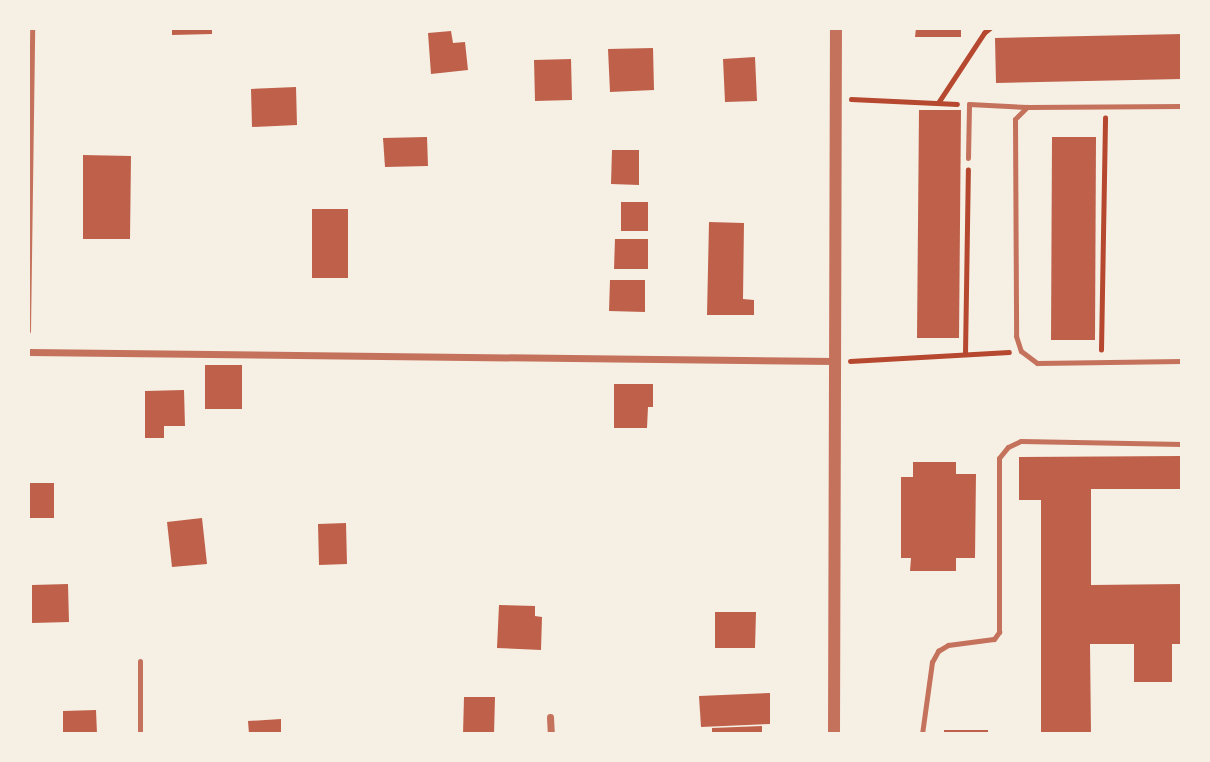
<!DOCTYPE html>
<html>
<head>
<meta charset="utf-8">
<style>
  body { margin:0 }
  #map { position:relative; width:1210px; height:762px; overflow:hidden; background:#f6efe4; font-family:"Alegreya Sans",sans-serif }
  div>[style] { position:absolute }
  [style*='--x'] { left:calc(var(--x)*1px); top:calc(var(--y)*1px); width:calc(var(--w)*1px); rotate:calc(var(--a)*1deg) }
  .building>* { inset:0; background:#bf614a }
  .path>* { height:4.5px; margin:-2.25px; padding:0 2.25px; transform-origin:2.25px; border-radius:2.25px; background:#b5482f }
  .service>* { height:5px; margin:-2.5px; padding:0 2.5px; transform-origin:2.5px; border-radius:2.5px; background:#c5725c }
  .minor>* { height:7px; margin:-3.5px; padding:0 3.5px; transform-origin:3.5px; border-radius:3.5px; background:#c5725c }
  .tertiary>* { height:12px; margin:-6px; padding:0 6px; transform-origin:6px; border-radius:6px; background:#c5725c }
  span { translate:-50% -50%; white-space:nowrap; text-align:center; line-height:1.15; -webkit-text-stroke:5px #f6efe4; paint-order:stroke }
  .frame { position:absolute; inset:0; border:30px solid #f6efe4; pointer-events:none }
</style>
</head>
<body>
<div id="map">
  <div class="building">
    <i style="clip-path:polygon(172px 28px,212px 28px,212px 34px,172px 35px)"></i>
    <i style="clip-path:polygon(916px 28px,961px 28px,961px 37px,915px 37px)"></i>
    <i style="clip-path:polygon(451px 31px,453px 43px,465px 42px,468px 70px,431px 74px,428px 33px)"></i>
    <i style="clip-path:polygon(1182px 34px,1182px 79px,996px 83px,995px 38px)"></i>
    <i style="clip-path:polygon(653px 48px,654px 90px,610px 92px,608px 49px)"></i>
    <i style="clip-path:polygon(755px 57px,757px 101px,725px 102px,723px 59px)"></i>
    <i style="clip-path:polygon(571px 59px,572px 100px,535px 101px,534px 60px)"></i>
    <i style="clip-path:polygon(296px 87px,297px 125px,252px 127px,251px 89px)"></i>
    <i style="clip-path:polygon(919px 110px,961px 110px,959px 338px,917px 338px)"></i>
    <i style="clip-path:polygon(427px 137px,428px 166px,385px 167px,383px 138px)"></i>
    <i style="clip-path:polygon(1052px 137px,1096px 137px,1095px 340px,1051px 340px)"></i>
    <i style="clip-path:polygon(612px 150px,639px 150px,639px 185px,611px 184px)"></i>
    <i style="clip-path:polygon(83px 155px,131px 156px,130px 239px,83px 239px)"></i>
    <i style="clip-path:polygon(621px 202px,648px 202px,648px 231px,621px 231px)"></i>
    <i style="clip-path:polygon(312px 209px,348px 209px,348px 278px,312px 278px)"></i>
    <i style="clip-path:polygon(709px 222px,744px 223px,743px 299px,754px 300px,754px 315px,707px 315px)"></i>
    <i style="clip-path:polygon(615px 239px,648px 239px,648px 269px,614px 269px)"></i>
    <i style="clip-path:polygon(610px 280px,645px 280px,645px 312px,609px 311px)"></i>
    <i style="clip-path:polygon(205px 365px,242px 365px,242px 409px,205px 409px)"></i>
    <i style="clip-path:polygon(614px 384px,653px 384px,653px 407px,648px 407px,647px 428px,614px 428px)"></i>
    <i style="clip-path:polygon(184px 390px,185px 426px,164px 426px,164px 438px,145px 438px,145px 391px)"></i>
    <i style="clip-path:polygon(1182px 456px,1182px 489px,1091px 489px,1091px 585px,1182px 584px,1182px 644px,1172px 644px,1172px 682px,1134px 682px,1134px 644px,1090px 644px,1091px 734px,1041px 734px,1041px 500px,1019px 500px,1019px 457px)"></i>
    <i style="clip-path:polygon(913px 462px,956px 462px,956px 474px,976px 474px,975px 558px,956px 558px,956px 571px,910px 571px,911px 558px,901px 558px,901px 477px,913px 477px)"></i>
    <i style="clip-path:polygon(28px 483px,54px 483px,54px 518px,28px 518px)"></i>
    <i style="clip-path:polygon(202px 518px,207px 564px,172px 567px,167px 522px)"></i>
    <i style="clip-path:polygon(346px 523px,347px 564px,319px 565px,318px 524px)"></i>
    <i style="clip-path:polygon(68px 584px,69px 622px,32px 623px,32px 585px)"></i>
    <i style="clip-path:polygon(499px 605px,535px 606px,535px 616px,542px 617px,541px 650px,497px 648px)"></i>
    <i style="clip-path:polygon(715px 612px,756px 612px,755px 648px,715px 648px)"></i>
    <i style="clip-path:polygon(770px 693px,770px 724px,701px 727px,699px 696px)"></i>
    <i style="clip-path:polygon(464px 697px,495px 697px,494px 734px,463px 734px)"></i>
    <i style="clip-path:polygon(96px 710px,97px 734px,63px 734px,63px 711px)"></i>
    <i style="clip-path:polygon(281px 719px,281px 734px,249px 734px,248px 721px)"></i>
    <i style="clip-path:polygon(762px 726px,762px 734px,712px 734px,712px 728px)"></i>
    <i style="clip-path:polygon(944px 730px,988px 730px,988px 734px,944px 734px)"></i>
  </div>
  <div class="path">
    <i style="--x:851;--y:99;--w:106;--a:2.7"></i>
    <i style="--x:938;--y:103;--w:84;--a:-56.7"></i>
    <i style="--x:984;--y:33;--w:8;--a:-40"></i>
    <i style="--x:1101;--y:350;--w:232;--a:-89"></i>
    <i style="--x:965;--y:354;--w:184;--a:-89.1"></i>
    <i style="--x:850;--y:361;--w:159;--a:-3.2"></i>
  </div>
  <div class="service">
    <i style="--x:1182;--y:106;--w:155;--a:179.6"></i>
    <i style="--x:1027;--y:107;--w:17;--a:135"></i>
    <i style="--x:1015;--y:119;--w:217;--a:89.7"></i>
    <i style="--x:1016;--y:336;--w:16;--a:72"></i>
    <i style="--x:1021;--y:351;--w:20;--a:37"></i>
    <i style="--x:1037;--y:363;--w:145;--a:-0.8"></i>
    <i style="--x:968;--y:158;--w:54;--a:-88.9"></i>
    <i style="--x:969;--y:104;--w:58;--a:3"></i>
    <i style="--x:28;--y:331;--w:303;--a:-89.2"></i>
    <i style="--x:140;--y:661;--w:73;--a:90"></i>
    <i style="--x:922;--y:734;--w:73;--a:-82.1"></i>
    <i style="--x:932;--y:662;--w:13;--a:-61"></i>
    <i style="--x:938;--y:651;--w:12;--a:-31"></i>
    <i style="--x:948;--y:645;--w:46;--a:-7.4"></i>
    <i style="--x:994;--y:639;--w:9;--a:-54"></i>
    <i style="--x:999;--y:632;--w:174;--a:-90"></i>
    <i style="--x:999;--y:458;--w:14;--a:-51"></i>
    <i style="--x:1008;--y:447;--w:14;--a:-25"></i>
    <i style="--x:1021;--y:441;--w:161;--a:1.1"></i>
  </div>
  <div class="minor">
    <i style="--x:28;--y:352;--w:807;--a:0.64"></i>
    <i style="--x:550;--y:717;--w:17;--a:87"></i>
  </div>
  <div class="tertiary">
    <i style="--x:834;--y:734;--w:706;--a:-89.84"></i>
  </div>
  <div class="frame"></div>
</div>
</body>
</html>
